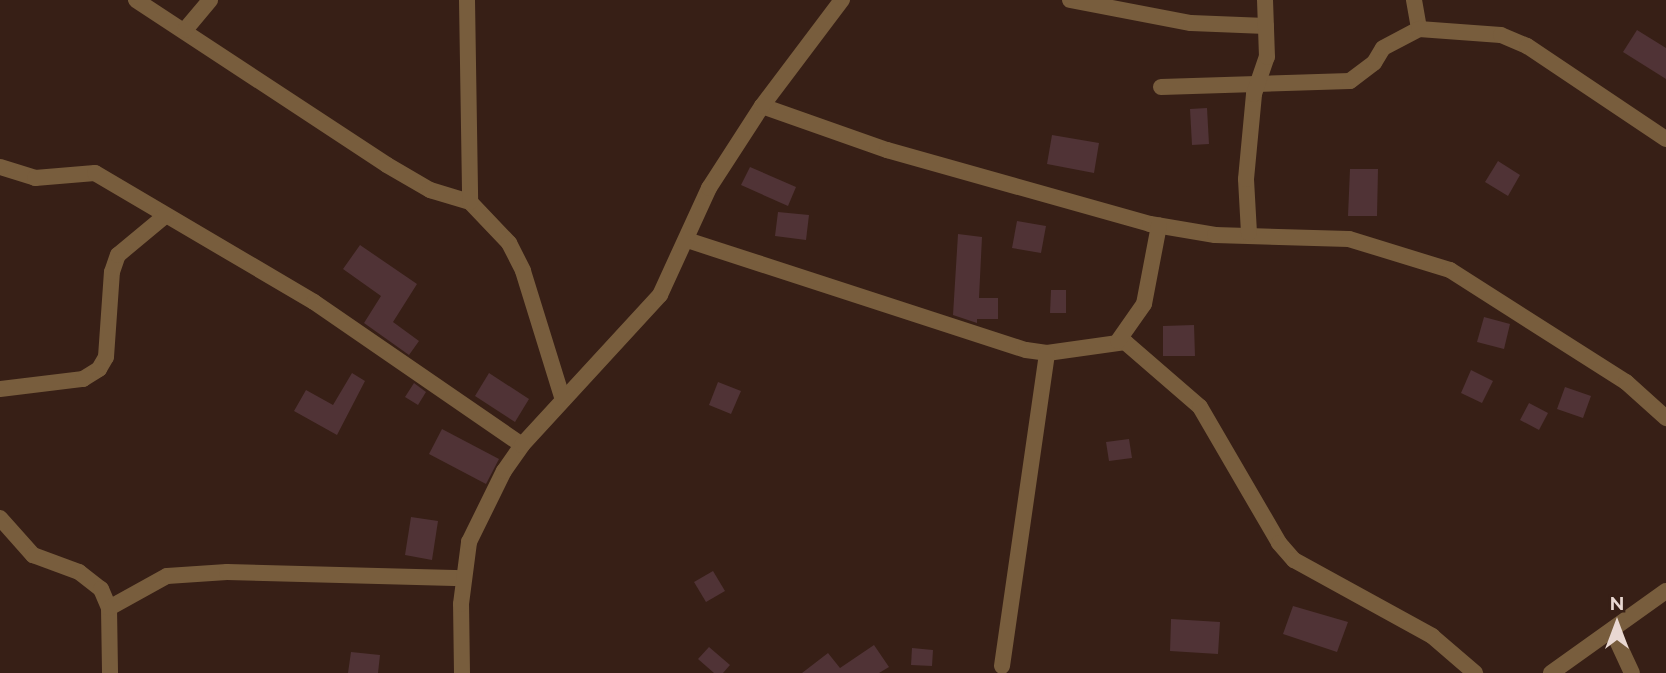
<!DOCTYPE html>
<html>
<head>
<meta charset="utf-8">
<style>
  body { margin:0 }
  #map { position:relative; width:1666px; height:673px; overflow:hidden; background:#371f16; font-family:Raleway,sans-serif }
  div>[style] { position:absolute }
  [style*='--x'] { left:calc(var(--x)*1px); top:calc(var(--y)*1px); width:calc(var(--w)*1px); rotate:calc(var(--a)*1deg) }
  .building>* { inset:0; background:#503336 }
  .street>* { height:16px; margin:-8px; padding:0 8px; transform-origin:8px; border-radius:8px; background:#785d3d }
  span { translate:-50% -50%; white-space:nowrap; text-align:center; line-height:1.15; -webkit-text-stroke:5px #371f16; paint-order:stroke }
  .north { position:absolute; left:1582px; top:589px; width:70px; height:70px; -webkit-text-stroke:5px #371f16; paint-order:stroke; rotate:0deg; font-size:19px; font-weight:700; line-height:28px; text-align:center; color:#e9d8d2 }
  .north::after { content:''; display:block; margin:auto; width:24px; height:32px; background:#e9d8d2; clip-path:polygon(50% 0,100% 100%,50% 72%,0 100%) }
</style>
</head>
<body>
<div id="map">
  <div class="building">
    <i style="clip-path:polygon(1637px 30px,1666px 48px,1666px 79px,1623px 52px)"></i>
    <i style="clip-path:polygon(1207px 108px,1209px 144px,1192px 145px,1190px 109px)"></i>
    <i style="clip-path:polygon(1052px 135px,1099px 143px,1094px 173px,1047px 164px)"></i>
    <i style="clip-path:polygon(1498px 161px,1520px 175px,1508px 196px,1485px 182px)"></i>
    <i style="clip-path:polygon(750px 167px,796px 187px,788px 206px,741px 185px)"></i>
    <i style="clip-path:polygon(1350px 169px,1378px 169px,1377px 216px,1348px 216px)"></i>
    <i style="clip-path:polygon(778px 212px,809px 215px,806px 240px,775px 236px)"></i>
    <i style="clip-path:polygon(1017px 221px,1046px 226px,1041px 253px,1012px 248px)"></i>
    <i style="clip-path:polygon(958px 234px,982px 237px,979px 298px,998px 298px,998px 319px,977px 319px,977px 323px,953px 315px)"></i>
    <i style="clip-path:polygon(360px 245px,417px 284px,393px 322px,419px 341px,409px 355px,364px 323px,381px 296px,343px 269px)"></i>
    <i style="clip-path:polygon(1051px 290px,1066px 290px,1066px 313px,1050px 313px)"></i>
    <i style="clip-path:polygon(1484px 317px,1510px 324px,1504px 349px,1477px 342px)"></i>
    <i style="clip-path:polygon(1194px 325px,1195px 356px,1163px 356px,1163px 326px)"></i>
    <i style="clip-path:polygon(1471px 370px,1493px 381px,1482px 403px,1461px 393px)"></i>
    <i style="clip-path:polygon(352px 373px,365px 381px,337px 435px,294px 411px,306px 390px,333px 405px)"></i>
    <i style="clip-path:polygon(489px 373px,529px 399px,515px 422px,475px 396px)"></i>
    <i style="clip-path:polygon(718px 382px,741px 391px,731px 414px,709px 405px)"></i>
    <i style="clip-path:polygon(414px 383px,426px 392px,418px 405px,405px 397px)"></i>
    <i style="clip-path:polygon(1565px 387px,1591px 396px,1583px 418px,1557px 409px)"></i>
    <i style="clip-path:polygon(1529px 403px,1548px 413px,1539px 430px,1520px 420px)"></i>
    <i style="clip-path:polygon(442px 429px,499px 459px,486px 484px,429px 454px)"></i>
    <i style="clip-path:polygon(1129px 439px,1132px 458px,1109px 461px,1106px 442px)"></i>
    <i style="clip-path:polygon(411px 517px,438px 521px,432px 560px,405px 555px)"></i>
    <i style="clip-path:polygon(713px 571px,725px 591px,706px 602px,694px 582px)"></i>
    <i style="clip-path:polygon(1293px 606px,1348px 622px,1337px 652px,1283px 634px)"></i>
    <i style="clip-path:polygon(1171px 619px,1220px 622px,1218px 654px,1170px 651px)"></i>
    <i style="clip-path:polygon(874px 645px,889px 667px,879px 673px,802px 673px,828px 653px,840px 668px)"></i>
    <i style="clip-path:polygon(709px 647px,730px 665px,723px 673px,714px 673px,698px 659px)"></i>
    <i style="clip-path:polygon(912px 648px,933px 650px,932px 666px,911px 665px)"></i>
    <i style="clip-path:polygon(351px 652px,380px 655px,378px 673px,348px 673px)"></i>
  </div>
  <div class="street">
    <i style="--x:136;--y:0;--w:300;--a:33.3"></i>
    <i style="--x:387;--y:165;--w:50;--a:30.2"></i>
    <i style="--x:430;--y:190;--w:42;--a:16.7"></i>
    <i style="--x:470;--y:202;--w:57;--a:46.4"></i>
    <i style="--x:509;--y:243;--w:31;--a:63"></i>
    <i style="--x:523;--y:271;--w:135;--a:72.8"></i>
    <i style="--x:467;--y:0;--w:202;--a:89.1"></i>
    <i style="--x:1070;--y:0;--w:123;--a:10.8"></i>
    <i style="--x:1191;--y:23;--w:75;--a:2.3"></i>
    <i style="--x:1414;--y:0;--w:29;--a:80"></i>
    <i style="--x:185;--y:30;--w:39;--a:-50"></i>
    <i style="--x:1161;--y:87;--w:189;--a:-1.8"></i>
    <i style="--x:1350;--y:81;--w:30;--a:-37"></i>
    <i style="--x:1374;--y:63;--w:17;--a:-59"></i>
    <i style="--x:1383;--y:48;--w:41;--a:-27.8"></i>
    <i style="--x:1419;--y:29;--w:82;--a:4.2"></i>
    <i style="--x:1501;--y:35;--w:28;--a:23"></i>
    <i style="--x:1527;--y:46;--w:167;--a:33.8"></i>
    <i style="--x:762;--y:106;--w:133;--a:19.4"></i>
    <i style="--x:887;--y:150;--w:273;--a:15.7"></i>
    <i style="--x:1150;--y:224;--w:66;--a:9.6"></i>
    <i style="--x:1215;--y:235;--w:134;--a:1.7"></i>
    <i style="--x:1349;--y:239;--w:106;--a:17.1"></i>
    <i style="--x:1450;--y:270;--w:209;--a:32.5"></i>
    <i style="--x:1626;--y:382;--w:54;--a:42"></i>
    <i style="--x:0;--y:167;--w:37;--a:17"></i>
    <i style="--x:35;--y:178;--w:60;--a:-4.8"></i>
    <i style="--x:95;--y:173;--w:254;--a:30.5"></i>
    <i style="--x:314;--y:302;--w:252;--a:34.5"></i>
    <i style="--x:1249;--y:233;--w:54;--a:-93.2"></i>
    <i style="--x:1246;--y:179;--w:85;--a:-84.6"></i>
    <i style="--x:1254;--y:94;--w:39;--a:-71"></i>
    <i style="--x:1267;--y:57;--w:57;--a:-92"></i>
    <i style="--x:687;--y:240;--w:356;--a:18"></i>
    <i style="--x:1026;--y:350;--w:21;--a:8"></i>
    <i style="--x:1047;--y:353;--w:79;--a:-8"></i>
    <i style="--x:1125;--y:342;--w:99;--a:40.9"></i>
    <i style="--x:1200;--y:407;--w:157;--a:59.8"></i>
    <i style="--x:1279;--y:543;--w:23;--a:49"></i>
    <i style="--x:1294;--y:560;--w:158;--a:28.8"></i>
    <i style="--x:1432;--y:636;--w:57;--a:40.7"></i>
    <i style="--x:1118;--y:341;--w:45;--a:-54.9"></i>
    <i style="--x:1144;--y:304;--w:80;--a:-79.2"></i>
    <i style="--x:0;--y:389;--w:84;--a:-6.9"></i>
    <i style="--x:83;--y:379;--w:19;--a:-32"></i>
    <i style="--x:99;--y:369;--w:14;--a:-60"></i>
    <i style="--x:106;--y:357;--w:85;--a:-86"></i>
    <i style="--x:112;--y:272;--w:18;--a:-71"></i>
    <i style="--x:118;--y:255;--w:62;--a:-39.8"></i>
    <i style="--x:0;--y:518;--w:50;--a:48.3"></i>
    <i style="--x:33;--y:555;--w:49;--a:20.3"></i>
    <i style="--x:79;--y:572;--w:28;--a:38"></i>
    <i style="--x:101;--y:589;--w:21;--a:67"></i>
    <i style="--x:109;--y:608;--w:65;--a:89.1"></i>
    <i style="--x:109;--y:608;--w:66;--a:-28.9"></i>
    <i style="--x:167;--y:576;--w:60;--a:-3.8"></i>
    <i style="--x:227;--y:572;--w:237;--a:1.5"></i>
    <i style="--x:1612;--y:630;--w:47;--a:65.1"></i>
    <i style="--x:1002;--y:666;--w:316;--a:-81.8"></i>
    <i style="--x:462;--y:673;--w:69;--a:-90.8"></i>
    <i style="--x:461;--y:604;--w:63;--a:-82.6"></i>
    <i style="--x:469;--y:542;--w:79;--a:-63.8"></i>
    <i style="--x:504;--y:471;--w:32;--a:-55"></i>
    <i style="--x:522;--y:445;--w:204;--a:-47.4"></i>
    <i style="--x:660;--y:295;--w:118;--a:-65.4"></i>
    <i style="--x:709;--y:188;--w:98;--a:-57.1"></i>
    <i style="--x:762;--y:106;--w:133;--a:-53"></i>
    <i style="--x:1551;--y:673;--w:141;--a:-35.5"></i>
  </div>
  <div class="north">N</div>
</div>
</body>
</html>
